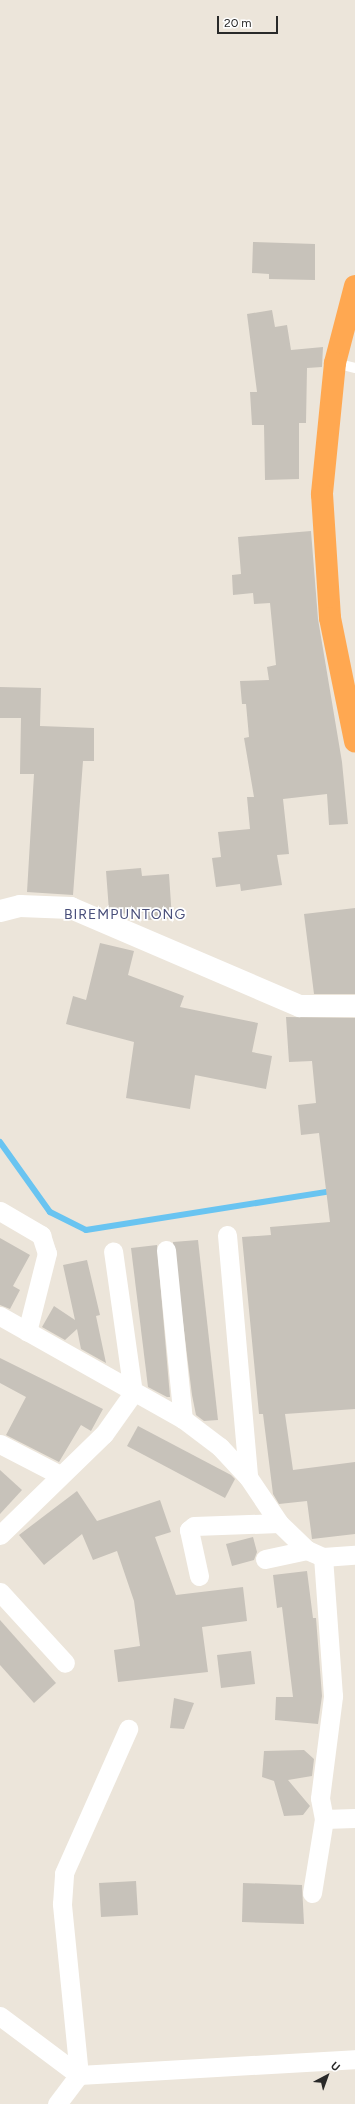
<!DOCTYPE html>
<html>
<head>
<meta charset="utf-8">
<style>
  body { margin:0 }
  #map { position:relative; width:355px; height:2104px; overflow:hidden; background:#ece5da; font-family:Figtree,sans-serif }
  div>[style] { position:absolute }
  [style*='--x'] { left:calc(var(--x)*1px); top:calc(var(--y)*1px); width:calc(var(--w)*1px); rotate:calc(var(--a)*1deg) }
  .stream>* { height:6px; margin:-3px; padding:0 3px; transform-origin:3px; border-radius:3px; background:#69c4f1 }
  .building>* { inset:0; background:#c7c2ba }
  .lane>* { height:10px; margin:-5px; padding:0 5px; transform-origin:5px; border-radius:5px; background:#fff }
  .street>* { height:19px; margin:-9.5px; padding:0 9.5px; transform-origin:9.5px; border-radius:9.5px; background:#fff }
  .secondary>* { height:22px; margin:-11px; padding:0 11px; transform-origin:11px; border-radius:11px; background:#fff }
  .highway>* { height:22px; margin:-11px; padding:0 11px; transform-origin:11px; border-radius:11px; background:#ffa851 }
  span { translate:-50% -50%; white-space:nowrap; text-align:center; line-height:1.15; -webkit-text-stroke:3.5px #fff; paint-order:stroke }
  .quarter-label { font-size:14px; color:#484e7a; letter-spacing:1px }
  .north { position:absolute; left:307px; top:2056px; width:40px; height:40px; -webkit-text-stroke:3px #fff; paint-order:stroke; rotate:41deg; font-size:11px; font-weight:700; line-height:16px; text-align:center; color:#292929 }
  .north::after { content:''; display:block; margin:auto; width:14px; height:18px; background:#292929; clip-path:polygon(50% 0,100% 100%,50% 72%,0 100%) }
  .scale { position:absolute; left:217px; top:16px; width:61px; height:18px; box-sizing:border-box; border:2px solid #292929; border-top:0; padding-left:5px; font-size:12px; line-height:14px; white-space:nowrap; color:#292929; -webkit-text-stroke:3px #fff; paint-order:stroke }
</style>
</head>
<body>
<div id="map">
  <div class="stream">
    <i style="--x:0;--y:1142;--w:86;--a:54.5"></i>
    <i style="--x:50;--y:1212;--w:40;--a:26.6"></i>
    <i style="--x:86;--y:1230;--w:250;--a:-9"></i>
  </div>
  <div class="building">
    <i style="clip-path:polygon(253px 242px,315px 244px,315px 280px,269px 279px,269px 274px,252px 273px)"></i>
    <i style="clip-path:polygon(272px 310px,275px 327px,287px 325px,291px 350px,323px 347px,322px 367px,307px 368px,306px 423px,299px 423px,299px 479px,265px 480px,264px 425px,252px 425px,250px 392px,257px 392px,247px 314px)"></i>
    <i style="clip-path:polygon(311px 531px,318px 619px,342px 762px,348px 824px,329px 825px,327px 794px,283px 799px,289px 854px,277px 855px,282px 885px,241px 891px,240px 884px,216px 887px,212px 858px,221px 857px,218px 832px,250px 829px,247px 797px,254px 797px,244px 738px,249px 737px,246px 704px,242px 704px,240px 681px,269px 680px,267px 667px,276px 665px,270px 603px,254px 604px,253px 593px,233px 595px,232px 575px,241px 574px,238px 537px)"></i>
    <i style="clip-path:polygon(0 687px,41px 688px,40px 726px,94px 728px,94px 761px,83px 761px,73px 895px,27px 892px,34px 774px,20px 774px,21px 718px,0 718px)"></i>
    <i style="clip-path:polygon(141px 868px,142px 876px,169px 874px,172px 919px,147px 920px,147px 912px,118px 914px,109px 911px,106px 871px)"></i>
    <i style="clip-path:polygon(355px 908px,355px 994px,314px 994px,304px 914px)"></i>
    <i style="clip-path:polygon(100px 943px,134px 951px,128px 975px,184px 996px,180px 1007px,258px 1023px,252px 1052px,272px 1056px,266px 1089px,195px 1075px,190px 1109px,126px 1098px,134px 1042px,66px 1024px,73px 996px,86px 1000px)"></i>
    <i style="clip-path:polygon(286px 1017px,355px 1018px,355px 1409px,285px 1414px,293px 1470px,355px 1462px,355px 1534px,312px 1539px,307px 1501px,279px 1504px,273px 1494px,263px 1414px,259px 1414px,242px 1237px,271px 1235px,270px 1227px,330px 1222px,319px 1133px,301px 1135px,298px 1105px,316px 1103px,312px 1061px,289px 1062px)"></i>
    <i style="clip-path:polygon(0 1238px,30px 1255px,13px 1286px,20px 1290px,10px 1309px,0 1305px)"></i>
    <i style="clip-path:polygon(198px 1240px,218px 1420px,204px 1421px,196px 1415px,192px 1395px,173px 1242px)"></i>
    <i style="clip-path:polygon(157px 1245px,170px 1397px,167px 1397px,148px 1387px,131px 1248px)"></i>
    <i style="clip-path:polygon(87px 1260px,100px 1315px,96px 1316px,106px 1363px,81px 1349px,77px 1329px,65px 1340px,42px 1327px,54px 1306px,75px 1320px,63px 1265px)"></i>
    <i style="clip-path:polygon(0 1358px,103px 1409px,91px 1431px,81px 1425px,59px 1462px,6px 1435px,26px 1397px,0 1383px)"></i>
    <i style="clip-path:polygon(138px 1426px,231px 1475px,235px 1479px,225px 1498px,127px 1446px)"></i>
    <i style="clip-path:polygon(0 1470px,22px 1490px,0 1514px)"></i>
    <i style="clip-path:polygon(77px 1491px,97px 1521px,160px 1500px,171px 1532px,155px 1537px,176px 1595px,243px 1587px,247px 1621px,202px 1627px,208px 1672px,118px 1682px,114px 1650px,140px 1646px,134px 1601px,117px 1551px,93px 1560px,82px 1534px,44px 1565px,19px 1535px)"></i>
    <i style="clip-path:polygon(253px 1537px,257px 1552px,254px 1560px,232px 1566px,226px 1544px)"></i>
    <i style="clip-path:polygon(307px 1571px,313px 1618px,316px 1618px,322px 1696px,318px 1724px,275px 1720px,276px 1697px,293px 1697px,282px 1607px,277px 1608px,273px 1575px)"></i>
    <i style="clip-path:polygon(0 1620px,56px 1683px,34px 1703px,0 1665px)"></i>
    <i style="clip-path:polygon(251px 1651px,255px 1684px,221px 1688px,217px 1655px)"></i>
    <i style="clip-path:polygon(174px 1698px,194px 1703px,184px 1729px,170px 1728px)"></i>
    <i style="clip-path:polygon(304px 1750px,314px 1759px,312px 1776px,288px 1780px,310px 1806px,303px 1815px,284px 1816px,274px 1781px,262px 1777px,264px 1751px)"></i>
    <i style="clip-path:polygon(136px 1881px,138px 1915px,101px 1917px,99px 1883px)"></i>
    <i style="clip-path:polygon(243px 1883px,302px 1885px,304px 1924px,242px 1922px)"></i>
  </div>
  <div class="lane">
    <i style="--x:335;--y:363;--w:21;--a:14"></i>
  </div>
  <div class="street">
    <i style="--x:0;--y:1211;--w:48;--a:30.3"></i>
    <i style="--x:41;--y:1235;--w:19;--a:72"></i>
    <i style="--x:47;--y:1253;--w:81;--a:104.2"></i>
    <i style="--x:227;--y:1235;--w:243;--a:85"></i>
    <i style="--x:166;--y:1250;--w:170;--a:84.3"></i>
    <i style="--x:0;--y:1316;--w:210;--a:29.4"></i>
    <i style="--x:183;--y:1419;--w:46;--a:37.1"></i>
    <i style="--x:220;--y:1447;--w:41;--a:47"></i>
    <i style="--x:248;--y:1477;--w:55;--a:56"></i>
    <i style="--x:279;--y:1523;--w:39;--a:44"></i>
    <i style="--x:307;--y:1550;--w:17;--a:24"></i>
    <i style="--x:323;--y:1557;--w:32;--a:-4"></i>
    <i style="--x:0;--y:1444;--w:68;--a:27.3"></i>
    <i style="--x:0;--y:1535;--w:145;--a:-44.2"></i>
    <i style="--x:104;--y:1434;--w:50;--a:-54.7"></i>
    <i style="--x:133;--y:1393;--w:143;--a:-98"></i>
    <i style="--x:265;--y:1559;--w:43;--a:-12.1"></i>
    <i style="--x:199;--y:1576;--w:47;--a:-102.3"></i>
    <i style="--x:189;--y:1530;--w:6;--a:-39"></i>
    <i style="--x:194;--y:1526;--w:85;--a:-2"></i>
    <i style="--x:0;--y:1592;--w:96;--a:47.5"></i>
    <i style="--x:324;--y:1819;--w:31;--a:-2"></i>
    <i style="--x:312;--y:1893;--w:75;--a:-80.8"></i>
    <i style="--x:324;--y:1819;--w:21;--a:-101"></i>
    <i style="--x:320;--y:1798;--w:103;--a:-82.7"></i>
    <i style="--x:333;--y:1696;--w:139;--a:-94.1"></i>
    <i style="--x:0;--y:2016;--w:99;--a:36.8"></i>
    <i style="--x:79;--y:2075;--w:276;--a:-3.3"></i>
    <i style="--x:57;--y:2104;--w:36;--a:-53"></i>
    <i style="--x:79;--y:2075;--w:172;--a:-95.7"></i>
    <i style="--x:62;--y:1904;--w:31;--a:-86"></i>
    <i style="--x:64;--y:1873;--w:158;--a:-66"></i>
  </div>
  <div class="secondary">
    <i style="--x:0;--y:911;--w:21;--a:-14"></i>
    <i style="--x:20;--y:906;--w:51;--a:2.2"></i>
    <i style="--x:71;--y:908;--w:249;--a:23.2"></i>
    <i style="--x:300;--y:1006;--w:55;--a:0"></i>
  </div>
  <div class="highway">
    <i style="--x:355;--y:286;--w:80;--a:104.6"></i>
    <i style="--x:335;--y:363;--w:132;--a:95.7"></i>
    <i style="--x:322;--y:494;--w:124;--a:86.3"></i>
    <i style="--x:330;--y:618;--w:126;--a:78.5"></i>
  </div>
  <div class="quarter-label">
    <span style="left:125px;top:915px">BIREMPUNTONG</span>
  </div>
  <div class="north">U</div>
  <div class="scale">20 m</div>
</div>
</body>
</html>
